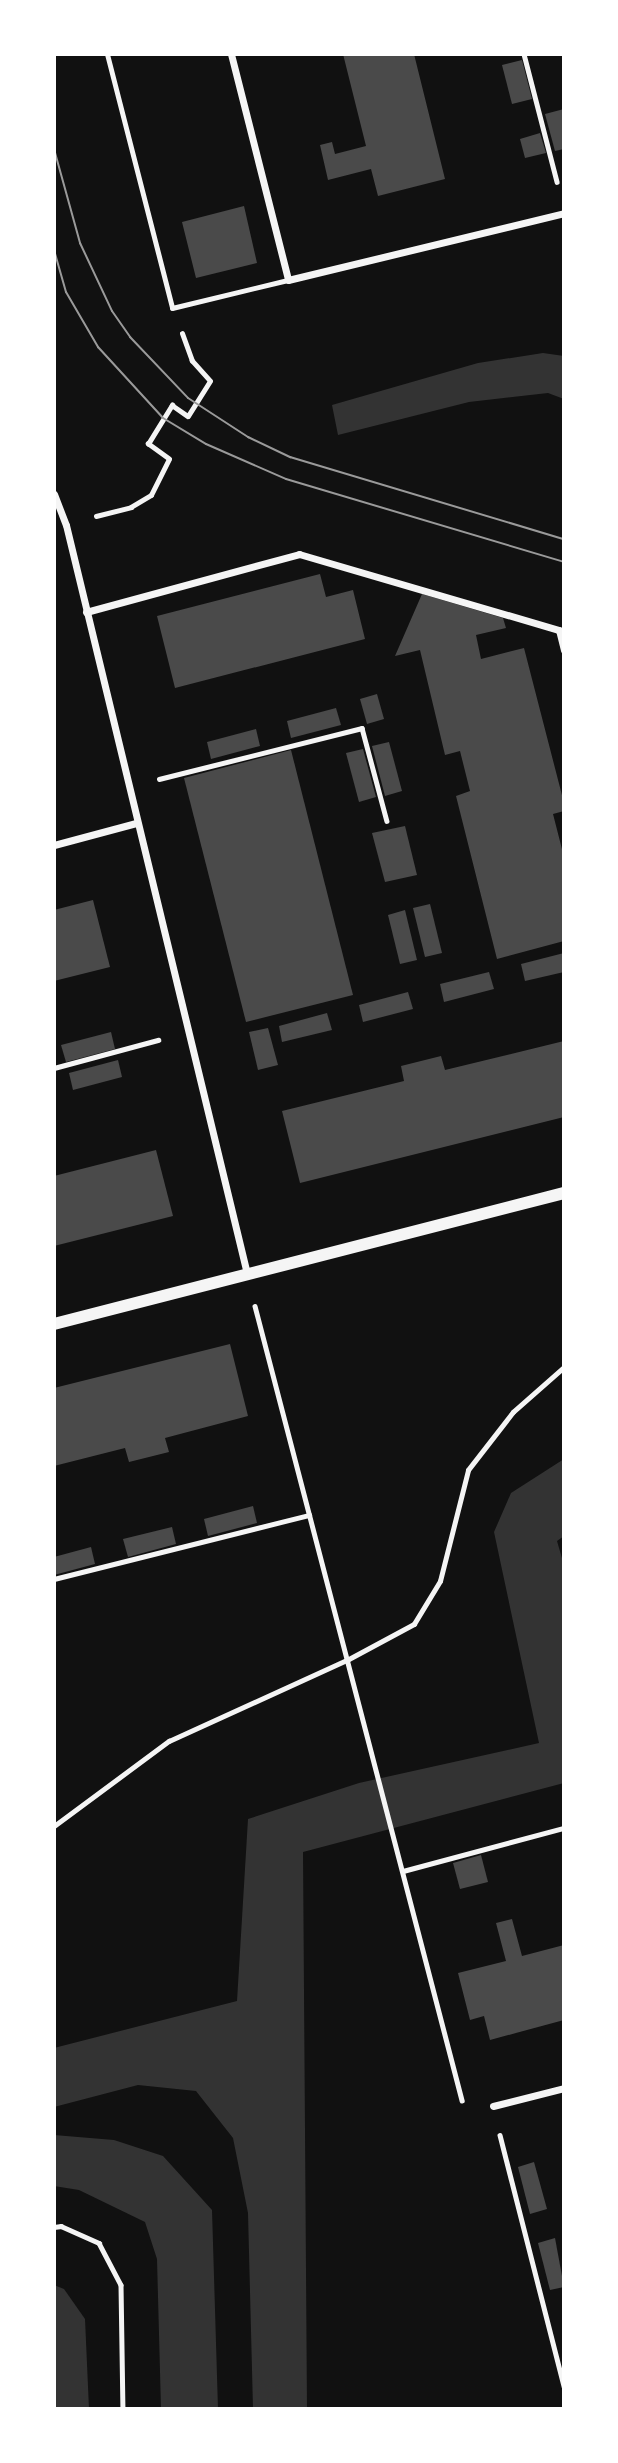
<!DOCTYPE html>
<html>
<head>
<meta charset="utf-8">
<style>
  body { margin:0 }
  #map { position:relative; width:618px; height:2463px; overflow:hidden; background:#111; font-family:"Source Sans 3",sans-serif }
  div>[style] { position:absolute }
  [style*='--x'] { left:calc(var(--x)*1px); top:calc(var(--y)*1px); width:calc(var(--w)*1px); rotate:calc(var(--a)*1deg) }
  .water>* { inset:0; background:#333 }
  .building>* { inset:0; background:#4a4a4a }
  .path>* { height:4.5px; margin:-2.25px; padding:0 2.25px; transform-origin:2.25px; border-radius:2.25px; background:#f5f5f5 }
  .service>* { height:5px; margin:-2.5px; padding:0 2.5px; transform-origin:2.5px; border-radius:2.5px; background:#f5f5f5 }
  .minor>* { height:7px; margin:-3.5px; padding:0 3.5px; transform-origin:3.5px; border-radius:3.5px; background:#f5f5f5 }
  .tertiary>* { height:12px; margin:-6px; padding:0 6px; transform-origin:6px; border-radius:6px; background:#f5f5f5 }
  .tram>* { height:2px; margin:-1px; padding:0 1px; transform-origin:1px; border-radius:1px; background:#9a9a9a }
  span { translate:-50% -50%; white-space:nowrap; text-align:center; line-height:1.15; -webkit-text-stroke:5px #fff; paint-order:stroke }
  .frame { position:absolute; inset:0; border:56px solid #fff; pointer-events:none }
</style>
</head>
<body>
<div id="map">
  <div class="water">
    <i style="clip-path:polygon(543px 353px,564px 356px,564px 399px,548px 393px,469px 402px,338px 435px,332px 405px,478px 363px)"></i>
    <i style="clip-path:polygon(564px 1459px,564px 1536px,557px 1541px,564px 1565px,564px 1783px,303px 1852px,307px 2409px,253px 2409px,248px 2213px,233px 2138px,196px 2091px,138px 2085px,54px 2107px,54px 2048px,237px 2001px,248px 1819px,359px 1783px,539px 1743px,494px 1532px,511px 1493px)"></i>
    <i style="clip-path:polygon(54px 2135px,114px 2140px,163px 2156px,212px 2210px,218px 2409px,161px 2409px,157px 2259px,145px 2222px,79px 2190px,54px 2186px)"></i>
    <i style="clip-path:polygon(54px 2285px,64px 2289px,85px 2319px,89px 2409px,54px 2409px)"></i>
  </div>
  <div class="building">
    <i style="clip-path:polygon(343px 54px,414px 54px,445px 179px,378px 196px,371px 169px,328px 180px,320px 145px,332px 142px,335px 154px,366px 146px)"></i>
    <i style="clip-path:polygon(522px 60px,532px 99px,512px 104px,502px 65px)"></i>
    <i style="clip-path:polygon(564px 109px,564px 149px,555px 151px,545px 114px)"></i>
    <i style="clip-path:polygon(540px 133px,546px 153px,525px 158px,520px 139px)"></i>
    <i style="clip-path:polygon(244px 206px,257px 263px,196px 278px,182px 222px)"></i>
    <i style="clip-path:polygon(320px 574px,326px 597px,353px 590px,365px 639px,175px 688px,157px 616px)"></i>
    <i style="clip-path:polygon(422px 594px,503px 618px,506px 628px,476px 635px,481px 659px,524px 648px,564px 803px,564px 811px,553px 814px,564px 857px,564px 941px,497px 959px,456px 796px,470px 791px,460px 751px,445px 755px,420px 650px,395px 656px)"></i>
    <i style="clip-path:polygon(377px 694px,384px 719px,367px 724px,360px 699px)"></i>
    <i style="clip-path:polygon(336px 708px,341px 725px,291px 738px,287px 721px)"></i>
    <i style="clip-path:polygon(256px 729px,260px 746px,211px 759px,207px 742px)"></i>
    <i style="clip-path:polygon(389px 742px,402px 791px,385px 796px,372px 746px)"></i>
    <i style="clip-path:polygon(363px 749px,376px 797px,359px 802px,346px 753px)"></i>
    <i style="clip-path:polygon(291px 750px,353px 995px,246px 1022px,184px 778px)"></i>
    <i style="clip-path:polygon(405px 826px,417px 875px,385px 882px,372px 833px)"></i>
    <i style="clip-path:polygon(93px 900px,110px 967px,54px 981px,54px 910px)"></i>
    <i style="clip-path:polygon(430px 904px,442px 953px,425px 957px,413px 908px)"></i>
    <i style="clip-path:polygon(405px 910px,417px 960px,400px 964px,388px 915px)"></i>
    <i style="clip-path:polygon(564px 953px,564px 972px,525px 981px,521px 964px)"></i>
    <i style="clip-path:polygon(489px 972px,494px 989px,444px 1002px,440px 984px)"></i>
    <i style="clip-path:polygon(408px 992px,413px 1009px,363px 1022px,359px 1005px)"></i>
    <i style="clip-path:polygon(327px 1013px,332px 1030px,282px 1042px,279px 1026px)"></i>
    <i style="clip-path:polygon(268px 1028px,278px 1065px,258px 1070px,249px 1032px)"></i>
    <i style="clip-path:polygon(111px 1032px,115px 1049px,66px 1062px,61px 1045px)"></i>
    <i style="clip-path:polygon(564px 1041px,564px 1117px,300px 1183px,282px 1111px,404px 1081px,401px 1066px,441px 1056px,445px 1070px)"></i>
    <i style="clip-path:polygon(118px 1060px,122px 1077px,73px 1090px,69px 1073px)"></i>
    <i style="clip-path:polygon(156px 1150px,173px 1216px,54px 1246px,54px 1176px)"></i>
    <i style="clip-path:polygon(230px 1344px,248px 1416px,165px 1438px,169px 1452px,129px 1462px,125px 1448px,54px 1466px,54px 1388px)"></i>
    <i style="clip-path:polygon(253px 1506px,257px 1523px,208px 1536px,204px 1519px)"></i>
    <i style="clip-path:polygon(172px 1527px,176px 1544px,128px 1557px,123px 1539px)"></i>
    <i style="clip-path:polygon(91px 1547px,95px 1564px,54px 1575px,54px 1557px)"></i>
    <i style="clip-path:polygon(481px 1855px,488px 1882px,460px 1889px,453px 1863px)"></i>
    <i style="clip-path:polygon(512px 1919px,522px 1956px,564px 1945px,564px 2020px,490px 2040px,484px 2016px,470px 2020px,458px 1973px,506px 1961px,496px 1923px)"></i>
    <i style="clip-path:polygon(534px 2162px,547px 2209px,530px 2214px,518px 2167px)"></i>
    <i style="clip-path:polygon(555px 2238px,564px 2287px,550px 2290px,538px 2243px)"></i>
  </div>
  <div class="path">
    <i style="--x:524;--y:54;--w:132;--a:75.5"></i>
    <i style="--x:96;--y:516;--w:36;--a:-14"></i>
    <i style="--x:131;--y:507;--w:23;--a:-31"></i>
    <i style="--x:151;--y:495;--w:40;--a:-63.4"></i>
    <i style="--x:169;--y:459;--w:26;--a:-144"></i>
    <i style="--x:148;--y:444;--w:46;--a:-58.4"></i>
    <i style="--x:172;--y:405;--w:19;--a:35"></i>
    <i style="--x:188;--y:416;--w:41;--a:-57.8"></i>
    <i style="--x:210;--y:381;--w:27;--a:-132"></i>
    <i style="--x:192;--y:361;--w:29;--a:-110"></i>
    <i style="--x:159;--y:779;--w:209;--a:-14.1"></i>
    <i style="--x:362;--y:728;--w:96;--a:75"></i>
    <i style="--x:54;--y:1068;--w:108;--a:-15.1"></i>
    <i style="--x:255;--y:1306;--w:821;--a:75.39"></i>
    <i style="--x:54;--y:1579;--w:263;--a:-14.1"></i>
    <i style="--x:54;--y:1826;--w:143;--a:-36.5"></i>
    <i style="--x:169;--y:1741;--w:196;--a:-24.5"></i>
    <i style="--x:347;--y:1660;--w:76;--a:-28.2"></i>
    <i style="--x:414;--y:1624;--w:50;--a:-58.8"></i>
    <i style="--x:440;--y:1581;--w:114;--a:-75.8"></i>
    <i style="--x:468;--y:1470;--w:73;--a:-52.2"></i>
    <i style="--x:513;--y:1412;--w:68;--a:-41.4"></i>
    <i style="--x:403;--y:1871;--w:167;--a:-15"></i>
    <i style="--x:500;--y:2135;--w:260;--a:75.7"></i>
    <i style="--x:54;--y:2227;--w:7;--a:-8"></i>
    <i style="--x:61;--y:2226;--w:42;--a:24.1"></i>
    <i style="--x:99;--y:2243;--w:47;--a:62.4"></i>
    <i style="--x:121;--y:2285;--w:124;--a:89.1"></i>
  </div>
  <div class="service">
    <i style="--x:107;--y:54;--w:262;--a:75.6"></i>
    <i style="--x:172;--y:308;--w:119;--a:-13.6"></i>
  </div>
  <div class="minor">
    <i style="--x:231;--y:54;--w:233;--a:75.8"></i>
    <i style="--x:288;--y:280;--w:284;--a:-13.6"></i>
    <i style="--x:54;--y:494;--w:33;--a:69"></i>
    <i style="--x:66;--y:525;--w:771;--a:76.41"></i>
    <i style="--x:86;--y:612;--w:221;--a:-15.2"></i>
    <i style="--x:299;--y:554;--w:271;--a:16.3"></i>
    <i style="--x:559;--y:630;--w:21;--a:76"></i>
    <i style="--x:54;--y:845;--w:85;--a:-15"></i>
    <i style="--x:493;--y:2106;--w:73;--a:-14.2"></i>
  </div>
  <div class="tertiary">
    <i style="--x:54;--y:1324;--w:527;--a:-14.41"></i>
  </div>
  <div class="tram">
    <i style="--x:54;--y:149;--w:98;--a:74.5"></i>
    <i style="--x:80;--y:243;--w:75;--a:64.8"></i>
    <i style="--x:112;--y:311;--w:32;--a:55"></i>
    <i style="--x:130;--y:337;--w:84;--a:46.4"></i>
    <i style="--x:188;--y:398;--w:72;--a:33"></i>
    <i style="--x:248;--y:437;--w:47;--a:25.5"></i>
    <i style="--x:290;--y:457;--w:286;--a:16.7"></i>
    <i style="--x:54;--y:250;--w:44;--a:74.1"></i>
    <i style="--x:66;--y:292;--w:64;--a:59.8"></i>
    <i style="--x:98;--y:347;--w:96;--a:47.5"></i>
    <i style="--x:163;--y:418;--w:50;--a:31.2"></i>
    <i style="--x:206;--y:444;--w:87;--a:23.6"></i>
    <i style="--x:286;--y:479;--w:290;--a:16.6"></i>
  </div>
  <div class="frame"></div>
</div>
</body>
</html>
